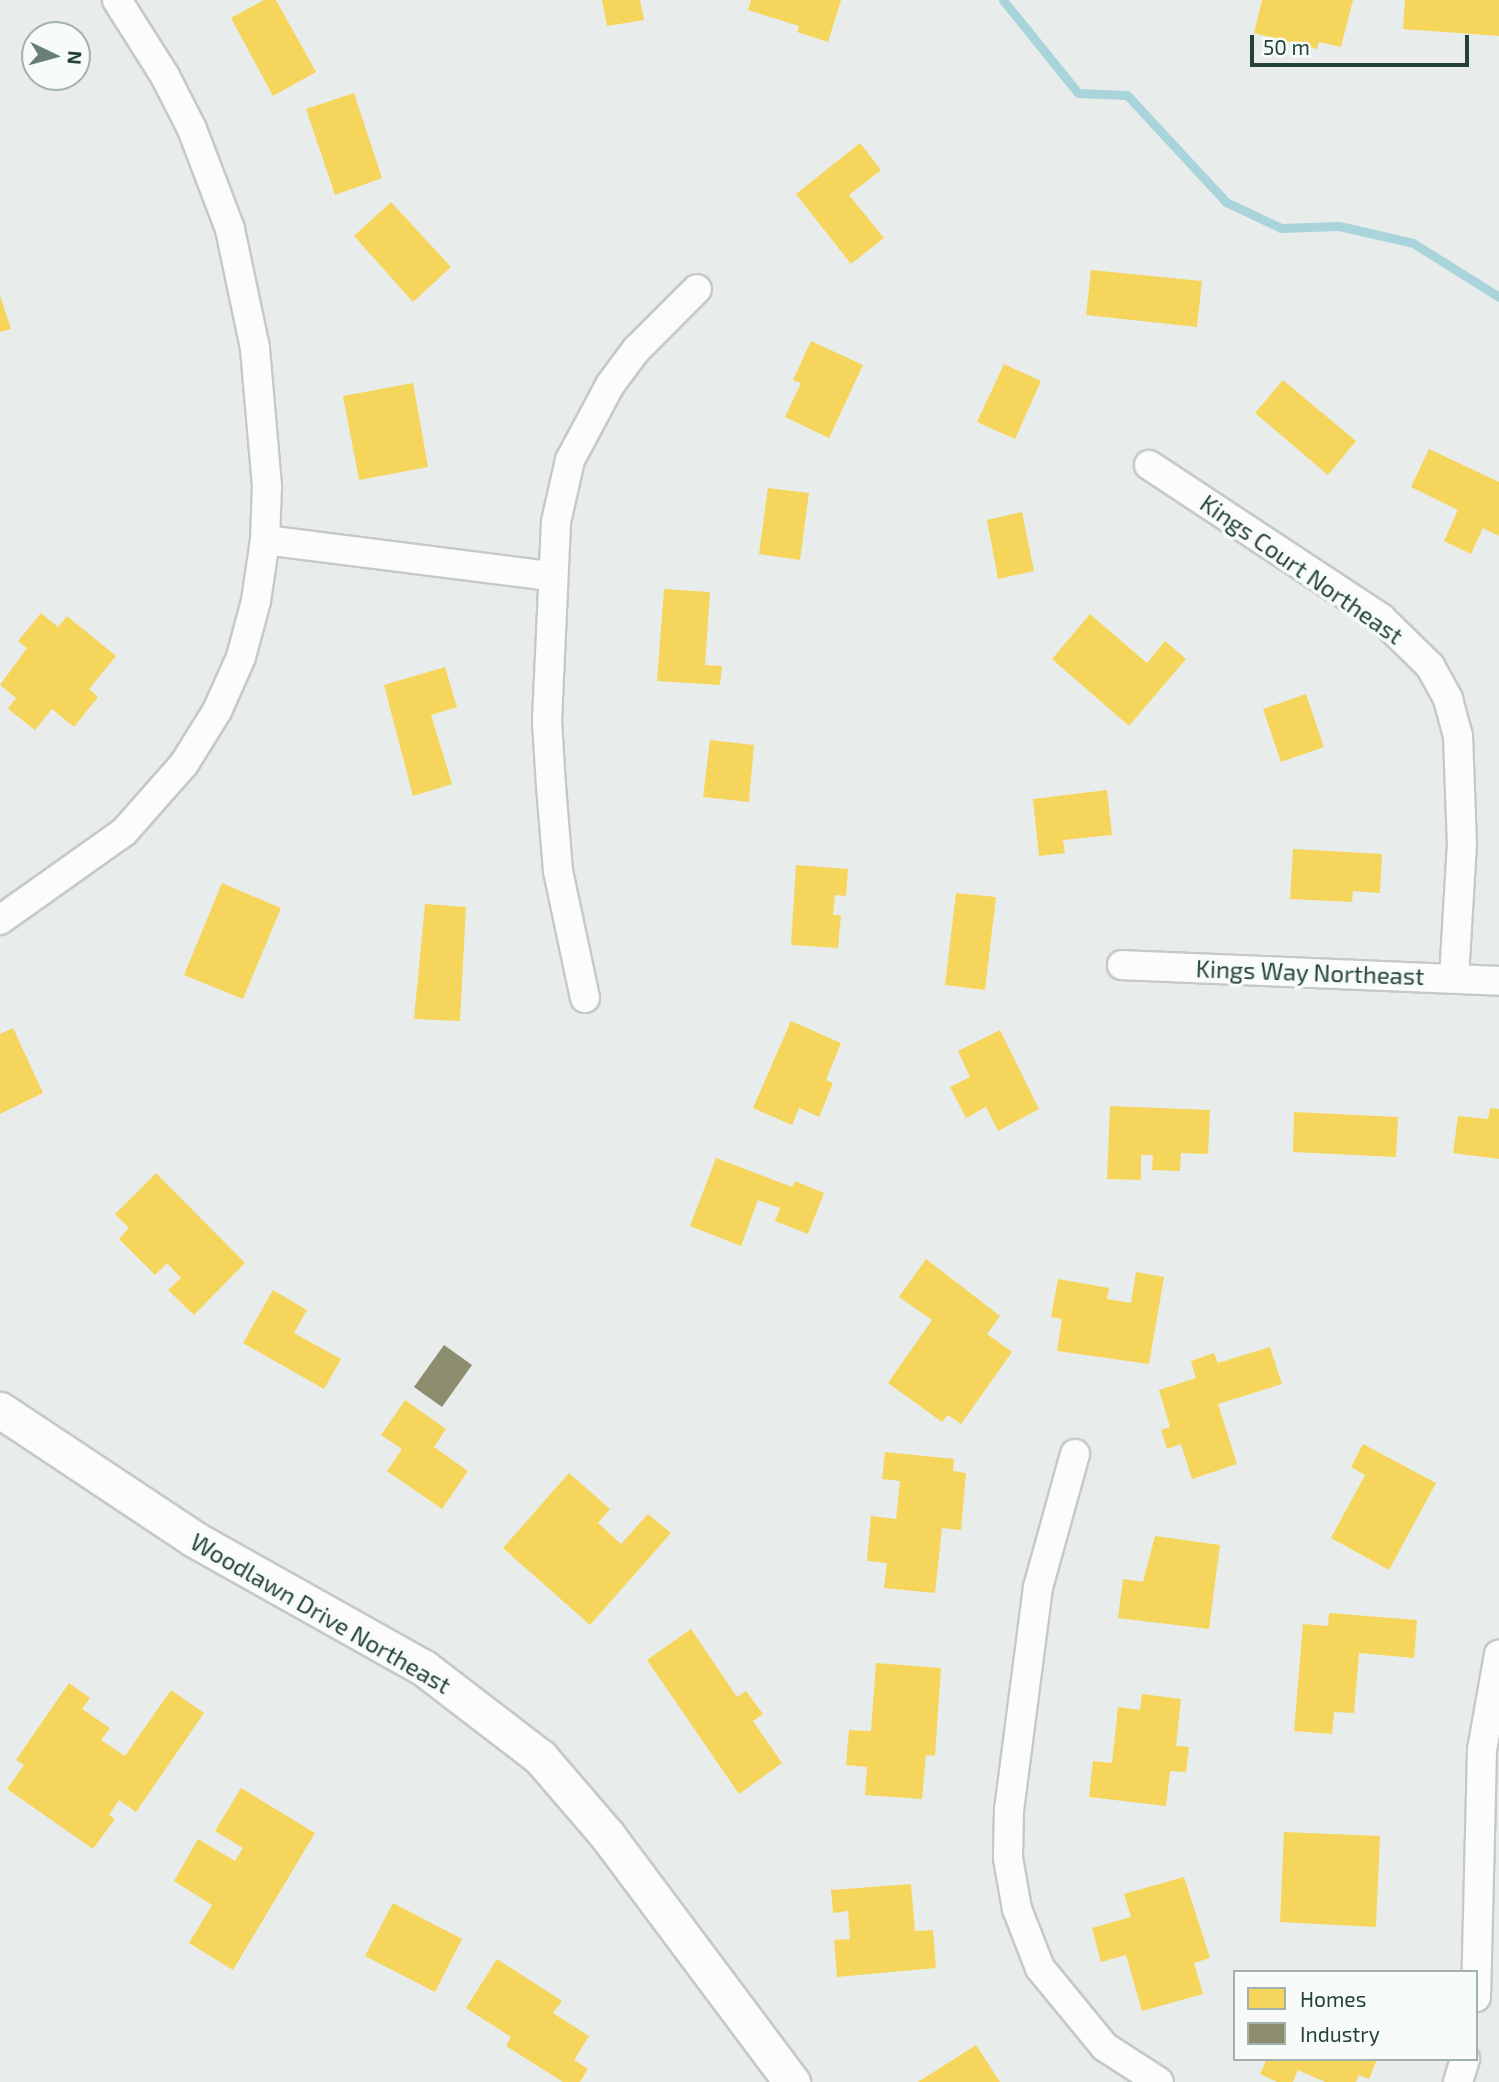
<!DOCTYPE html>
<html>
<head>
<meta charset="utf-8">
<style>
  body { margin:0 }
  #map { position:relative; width:1499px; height:2082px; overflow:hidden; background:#e8edeb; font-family:"Exo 2",sans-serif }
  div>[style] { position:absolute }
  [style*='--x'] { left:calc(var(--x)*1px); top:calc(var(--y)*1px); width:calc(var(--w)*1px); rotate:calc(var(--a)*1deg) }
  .homes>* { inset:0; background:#f6d55c }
  .industry>* { inset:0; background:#8c8c6e }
  .stream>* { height:9px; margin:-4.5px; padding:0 4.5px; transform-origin:4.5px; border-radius:4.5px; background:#a9d4db }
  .roads { filter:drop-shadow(2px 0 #c5cac8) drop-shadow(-2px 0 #c5cac8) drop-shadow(0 2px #c5cac8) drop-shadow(0 -2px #c5cac8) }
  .minor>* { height:28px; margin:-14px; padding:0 14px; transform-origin:14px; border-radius:14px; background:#fcfcfc }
  .tertiary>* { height:35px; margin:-17.5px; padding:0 17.5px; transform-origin:17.5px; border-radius:17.5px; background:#fcfcfc }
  span { translate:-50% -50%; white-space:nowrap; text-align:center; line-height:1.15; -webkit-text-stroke:7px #f7fbf9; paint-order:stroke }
  .street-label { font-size:24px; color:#24423a }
  .legend { position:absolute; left:1233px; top:1970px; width:245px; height:91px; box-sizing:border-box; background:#f7fbf9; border:2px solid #a3b1ad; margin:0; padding:9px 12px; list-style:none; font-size:21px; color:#24423a }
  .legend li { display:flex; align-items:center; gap:14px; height:35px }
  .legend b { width:35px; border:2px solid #a3b1ad }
  .north { position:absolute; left:21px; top:21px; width:70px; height:70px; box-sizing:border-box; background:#f7fbf9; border:2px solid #a3b1ad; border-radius:50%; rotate:95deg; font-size:19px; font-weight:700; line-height:28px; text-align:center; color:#24423a }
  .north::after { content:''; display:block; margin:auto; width:24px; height:32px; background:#697e78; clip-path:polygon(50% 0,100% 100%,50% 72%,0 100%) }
  .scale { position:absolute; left:1250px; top:35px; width:219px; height:32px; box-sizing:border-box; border:4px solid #24423a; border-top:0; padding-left:9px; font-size:21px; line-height:24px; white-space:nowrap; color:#24423a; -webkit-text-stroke:5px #f7fbf9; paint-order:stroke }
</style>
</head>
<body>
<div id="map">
  <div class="homes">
    <i style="clip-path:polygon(264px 0,276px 0,316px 72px,273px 96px,231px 18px)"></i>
    <i style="clip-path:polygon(602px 0,640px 0,644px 20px,607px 26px)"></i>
    <i style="clip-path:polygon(751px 0,841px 0,828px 42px,797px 32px,799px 26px,748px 10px)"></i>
    <i style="clip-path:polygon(1262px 0,1353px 0,1341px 47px,1319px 42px,1317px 49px,1254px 33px)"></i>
    <i style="clip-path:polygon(1405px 0,1499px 0,1499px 36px,1403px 29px)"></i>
    <i style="clip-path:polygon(354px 93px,382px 178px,335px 195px,306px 109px)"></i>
    <i style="clip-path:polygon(860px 143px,881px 170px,849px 195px,884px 238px,851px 264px,796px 194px)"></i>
    <i style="clip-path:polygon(391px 202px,451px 267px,413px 302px,354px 236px)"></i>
    <i style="clip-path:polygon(1091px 270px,1202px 281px,1197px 327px,1086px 315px)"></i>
    <i style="clip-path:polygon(0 295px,11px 329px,0 332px)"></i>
    <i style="clip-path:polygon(811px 341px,863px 365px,829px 438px,785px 417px,801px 383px,793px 380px)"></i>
    <i style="clip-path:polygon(1004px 364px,1041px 381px,1015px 439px,977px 422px)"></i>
    <i style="clip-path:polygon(1283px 380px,1356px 441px,1328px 475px,1255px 413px)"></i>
    <i style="clip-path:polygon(413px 383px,428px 467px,359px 480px,343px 396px)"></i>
    <i style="clip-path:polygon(1429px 449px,1499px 482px,1499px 536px,1483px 528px,1471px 554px,1444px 541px,1458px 510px,1411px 487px)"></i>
    <i style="clip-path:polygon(768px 488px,809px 493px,800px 560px,759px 554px)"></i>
    <i style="clip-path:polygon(1022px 512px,1034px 571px,998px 579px,987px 520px)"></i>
    <i style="clip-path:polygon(664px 589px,710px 592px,705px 665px,722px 666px,720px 685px,657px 681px)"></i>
    <i style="clip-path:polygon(41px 613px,58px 627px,67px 616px,116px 656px,89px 689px,98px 697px,74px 727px,52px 709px,35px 730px,8px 709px,16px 698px,0 685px,27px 648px,18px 641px)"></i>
    <i style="clip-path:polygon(1090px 614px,1147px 663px,1165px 641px,1186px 659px,1129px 726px,1052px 659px)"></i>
    <i style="clip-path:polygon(445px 667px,457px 707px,431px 715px,452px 784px,413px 796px,384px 685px)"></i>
    <i style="clip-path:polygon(1306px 694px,1324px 747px,1281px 762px,1263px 709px)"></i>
    <i style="clip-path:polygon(710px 740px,754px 745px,749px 802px,703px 797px)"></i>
    <i style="clip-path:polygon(1107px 790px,1112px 835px,1063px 840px,1065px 853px,1039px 856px,1033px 799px)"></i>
    <i style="clip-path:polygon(1293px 849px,1382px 854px,1380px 893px,1353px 891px,1352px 902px,1290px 899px)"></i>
    <i style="clip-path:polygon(796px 865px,848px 869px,846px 896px,835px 895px,833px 915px,841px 915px,838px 948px,791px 945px)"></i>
    <i style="clip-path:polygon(222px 883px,281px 908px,243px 999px,184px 975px)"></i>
    <i style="clip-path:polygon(956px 893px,996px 897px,985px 990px,945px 985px)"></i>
    <i style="clip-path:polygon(425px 904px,466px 907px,460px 1021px,414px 1019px)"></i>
    <i style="clip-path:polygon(791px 1021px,841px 1043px,826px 1080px,833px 1083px,819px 1117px,799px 1108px,792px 1125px,753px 1108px)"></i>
    <i style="clip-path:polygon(13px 1028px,43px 1093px,0 1114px,0 1034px)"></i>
    <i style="clip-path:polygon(1000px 1030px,1039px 1109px,998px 1131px,986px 1107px,966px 1118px,950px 1087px,970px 1077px,958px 1051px)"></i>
    <i style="clip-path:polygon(1110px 1106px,1210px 1110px,1208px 1154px,1181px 1153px,1180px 1171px,1152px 1170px,1153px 1155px,1141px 1155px,1141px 1180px,1107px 1179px)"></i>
    <i style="clip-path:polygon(1490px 1108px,1499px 1109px,1499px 1159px,1453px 1153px,1458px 1116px,1488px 1119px)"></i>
    <i style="clip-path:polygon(1294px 1112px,1398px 1117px,1396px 1157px,1293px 1152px)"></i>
    <i style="clip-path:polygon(716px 1158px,792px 1187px,795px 1181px,824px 1193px,808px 1234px,775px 1221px,780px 1208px,758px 1200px,741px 1246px,690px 1226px)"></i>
    <i style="clip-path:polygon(156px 1173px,245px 1263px,194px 1315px,168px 1290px,181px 1278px,167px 1263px,155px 1275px,119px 1239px,129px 1228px,115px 1214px)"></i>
    <i style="clip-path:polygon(926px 1259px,1000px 1316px,987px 1334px,1012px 1352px,961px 1424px,948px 1415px,942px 1422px,888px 1383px,932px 1320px,899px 1297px)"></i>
    <i style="clip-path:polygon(1136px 1272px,1164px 1277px,1149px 1364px,1057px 1351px,1062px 1319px,1051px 1317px,1058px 1279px,1109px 1288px,1107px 1299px,1131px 1303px)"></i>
    <i style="clip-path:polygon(273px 1290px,307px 1310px,294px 1333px,341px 1359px,324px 1389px,243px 1343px)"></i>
    <i style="clip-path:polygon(1270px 1347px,1282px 1384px,1218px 1404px,1237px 1464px,1192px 1479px,1181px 1444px,1167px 1449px,1161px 1430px,1170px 1427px,1159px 1390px,1196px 1378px,1191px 1361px,1214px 1353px,1218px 1363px)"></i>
    <i style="clip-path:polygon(405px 1400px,446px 1429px,434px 1447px,468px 1471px,442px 1509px,387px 1471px,402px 1449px,381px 1435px)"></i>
    <i style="clip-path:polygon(1363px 1444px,1436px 1483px,1389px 1570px,1331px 1538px,1365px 1475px,1351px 1467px)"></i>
    <i style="clip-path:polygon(885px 1452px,954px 1459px,953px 1471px,966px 1473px,961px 1530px,942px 1528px,935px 1593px,884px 1588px,887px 1563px,867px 1561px,871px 1516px,896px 1519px,900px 1481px,882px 1479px)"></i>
    <i style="clip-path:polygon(569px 1473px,610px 1509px,598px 1523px,621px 1544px,648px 1514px,671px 1533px,590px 1625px,503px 1548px)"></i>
    <i style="clip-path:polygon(1155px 1536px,1220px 1545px,1209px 1629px,1118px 1618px,1123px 1579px,1143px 1582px)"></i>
    <i style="clip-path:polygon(1329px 1613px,1417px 1620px,1414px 1658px,1359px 1653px,1354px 1713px,1334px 1712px,1332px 1734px,1294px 1731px,1303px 1624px,1328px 1626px)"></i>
    <i style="clip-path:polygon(691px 1629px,737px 1697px,746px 1691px,763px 1714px,753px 1721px,782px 1763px,739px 1794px,647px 1660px)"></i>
    <i style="clip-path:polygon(876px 1663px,941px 1668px,935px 1756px,926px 1755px,922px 1799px,865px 1795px,867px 1767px,846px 1765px,849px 1730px,871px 1731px)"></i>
    <i style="clip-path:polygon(69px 1683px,90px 1698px,82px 1709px,110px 1728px,101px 1740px,125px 1756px,171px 1690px,204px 1713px,136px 1812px,119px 1800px,109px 1815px,115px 1819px,93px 1849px,7px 1789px,24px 1765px,16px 1760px)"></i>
    <i style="clip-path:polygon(1142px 1694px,1181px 1699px,1176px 1746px,1189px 1747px,1186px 1772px,1170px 1771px,1166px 1806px,1089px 1797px,1093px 1761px,1112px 1763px,1118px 1707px,1140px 1710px)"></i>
    <i style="clip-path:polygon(241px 1788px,315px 1833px,233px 1970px,189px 1943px,212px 1905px,174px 1881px,198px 1839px,235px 1861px,243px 1848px,215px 1831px)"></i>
    <i style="clip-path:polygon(1284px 1832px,1380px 1836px,1376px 1927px,1280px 1922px)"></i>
    <i style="clip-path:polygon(1184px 1877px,1210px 1958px,1194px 1963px,1203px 1994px,1142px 2011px,1126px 1955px,1101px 1962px,1092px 1928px,1131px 1917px,1124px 1894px)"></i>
    <i style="clip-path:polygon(911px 1884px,915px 1931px,933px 1930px,936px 1968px,837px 1977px,834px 1940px,850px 1939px,848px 1911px,833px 1913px,831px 1890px)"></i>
    <i style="clip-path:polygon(393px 1903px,462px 1939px,435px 1992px,365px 1956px)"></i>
    <i style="clip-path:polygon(497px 1959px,562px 2001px,553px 2013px,589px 2036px,574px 2060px,588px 2069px,580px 2082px,563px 2082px,506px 2046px,511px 2037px,466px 2008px)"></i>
    <i style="clip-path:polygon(976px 2045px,1000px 2082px,918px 2082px)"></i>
    <i style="clip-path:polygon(1267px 2059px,1377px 2059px,1369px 2079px,1359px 2075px,1356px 2082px,1325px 2082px,1298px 2070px,1293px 2082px,1277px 2082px,1260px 2074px)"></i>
  </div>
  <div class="industry">
    <i style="clip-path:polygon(444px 1345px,472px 1365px,442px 1407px,414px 1387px)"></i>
  </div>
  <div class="stream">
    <i style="--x:1003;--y:0;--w:119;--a:51.1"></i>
    <i style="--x:1078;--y:93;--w:49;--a:2.3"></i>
    <i style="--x:1127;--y:95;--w:146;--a:47.2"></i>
    <i style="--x:1226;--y:202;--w:61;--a:25.3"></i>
    <i style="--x:1281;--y:228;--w:58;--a:-2"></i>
    <i style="--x:1339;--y:226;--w:76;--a:12.9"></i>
    <i style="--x:1413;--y:243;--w:102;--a:32.1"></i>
  </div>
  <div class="roads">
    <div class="minor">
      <i style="--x:1149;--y:465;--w:278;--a:33.4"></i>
      <i style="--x:1381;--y:618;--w:69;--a:44.4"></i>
      <i style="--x:1430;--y:666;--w:38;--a:61"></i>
      <i style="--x:1448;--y:699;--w:38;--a:75"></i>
      <i style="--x:1458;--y:736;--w:107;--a:87.9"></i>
      <i style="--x:1462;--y:843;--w:134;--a:93.4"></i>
      <i style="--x:265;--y:540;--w:288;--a:7.2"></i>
      <i style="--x:0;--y:920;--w:152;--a:-35.4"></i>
      <i style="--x:124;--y:832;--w:91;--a:-48.6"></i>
      <i style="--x:184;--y:764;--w:62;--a:-58.1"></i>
      <i style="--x:217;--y:711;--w:59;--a:-66"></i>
      <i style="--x:241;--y:657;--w:58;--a:-75"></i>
      <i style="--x:256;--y:601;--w:62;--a:-81.6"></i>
      <i style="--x:265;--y:540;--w:54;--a:-87.9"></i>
      <i style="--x:267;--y:486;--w:139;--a:-95"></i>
      <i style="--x:255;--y:348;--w:122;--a:-101.9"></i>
      <i style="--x:230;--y:229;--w:107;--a:-110.8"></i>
      <i style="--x:192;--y:129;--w:59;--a:-117"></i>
      <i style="--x:165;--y:76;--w:90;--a:-122.3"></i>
      <i style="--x:1122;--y:965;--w:377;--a:2.4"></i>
      <i style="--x:585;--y:998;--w:130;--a:-102"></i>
      <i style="--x:558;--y:871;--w:85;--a:-94.7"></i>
      <i style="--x:551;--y:786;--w:65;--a:-93.5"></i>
      <i style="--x:547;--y:721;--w:199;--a:-87.4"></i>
      <i style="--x:556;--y:522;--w:64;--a:-77.3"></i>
      <i style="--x:570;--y:460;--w:85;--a:-61.9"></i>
      <i style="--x:610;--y:385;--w:44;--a:-53.4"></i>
      <i style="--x:636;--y:350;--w:86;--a:-45"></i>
      <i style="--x:1075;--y:1454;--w:138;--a:105.5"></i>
      <i style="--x:1038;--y:1587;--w:224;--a:97.4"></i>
      <i style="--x:1009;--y:1809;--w:49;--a:91.2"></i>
      <i style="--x:1008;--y:1858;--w:52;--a:80"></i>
      <i style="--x:1017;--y:1909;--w:63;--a:68.7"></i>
      <i style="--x:1040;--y:1968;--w:102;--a:50.6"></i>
      <i style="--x:1105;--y:2047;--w:64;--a:32.9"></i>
      <i style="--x:1476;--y:1997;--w:247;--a:-88.6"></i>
      <i style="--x:1482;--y:1750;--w:97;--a:-79.9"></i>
      <i style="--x:1458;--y:2082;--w:24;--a:-73"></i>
    </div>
    <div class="tertiary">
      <i style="--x:0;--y:1410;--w:233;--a:33.6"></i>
      <i style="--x:194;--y:1539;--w:264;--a:29.3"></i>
      <i style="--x:424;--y:1668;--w:146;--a:37.5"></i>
      <i style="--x:540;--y:1757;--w:103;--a:49.3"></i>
      <i style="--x:607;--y:1835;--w:309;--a:53.2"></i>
    </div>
  </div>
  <div class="street-label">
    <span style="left:1302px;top:569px;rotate:35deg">Kings Court Northeast</span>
    <span style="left:1310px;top:972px;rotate:2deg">Kings Way Northeast</span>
    <span style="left:321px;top:1613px;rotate:30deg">Woodlawn Drive Northeast</span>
  </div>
  <ul class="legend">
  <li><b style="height:19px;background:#f6d55c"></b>Homes</li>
  <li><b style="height:19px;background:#8c8c6e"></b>Industry</li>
  </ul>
  <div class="north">N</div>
  <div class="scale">50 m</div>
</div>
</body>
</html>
